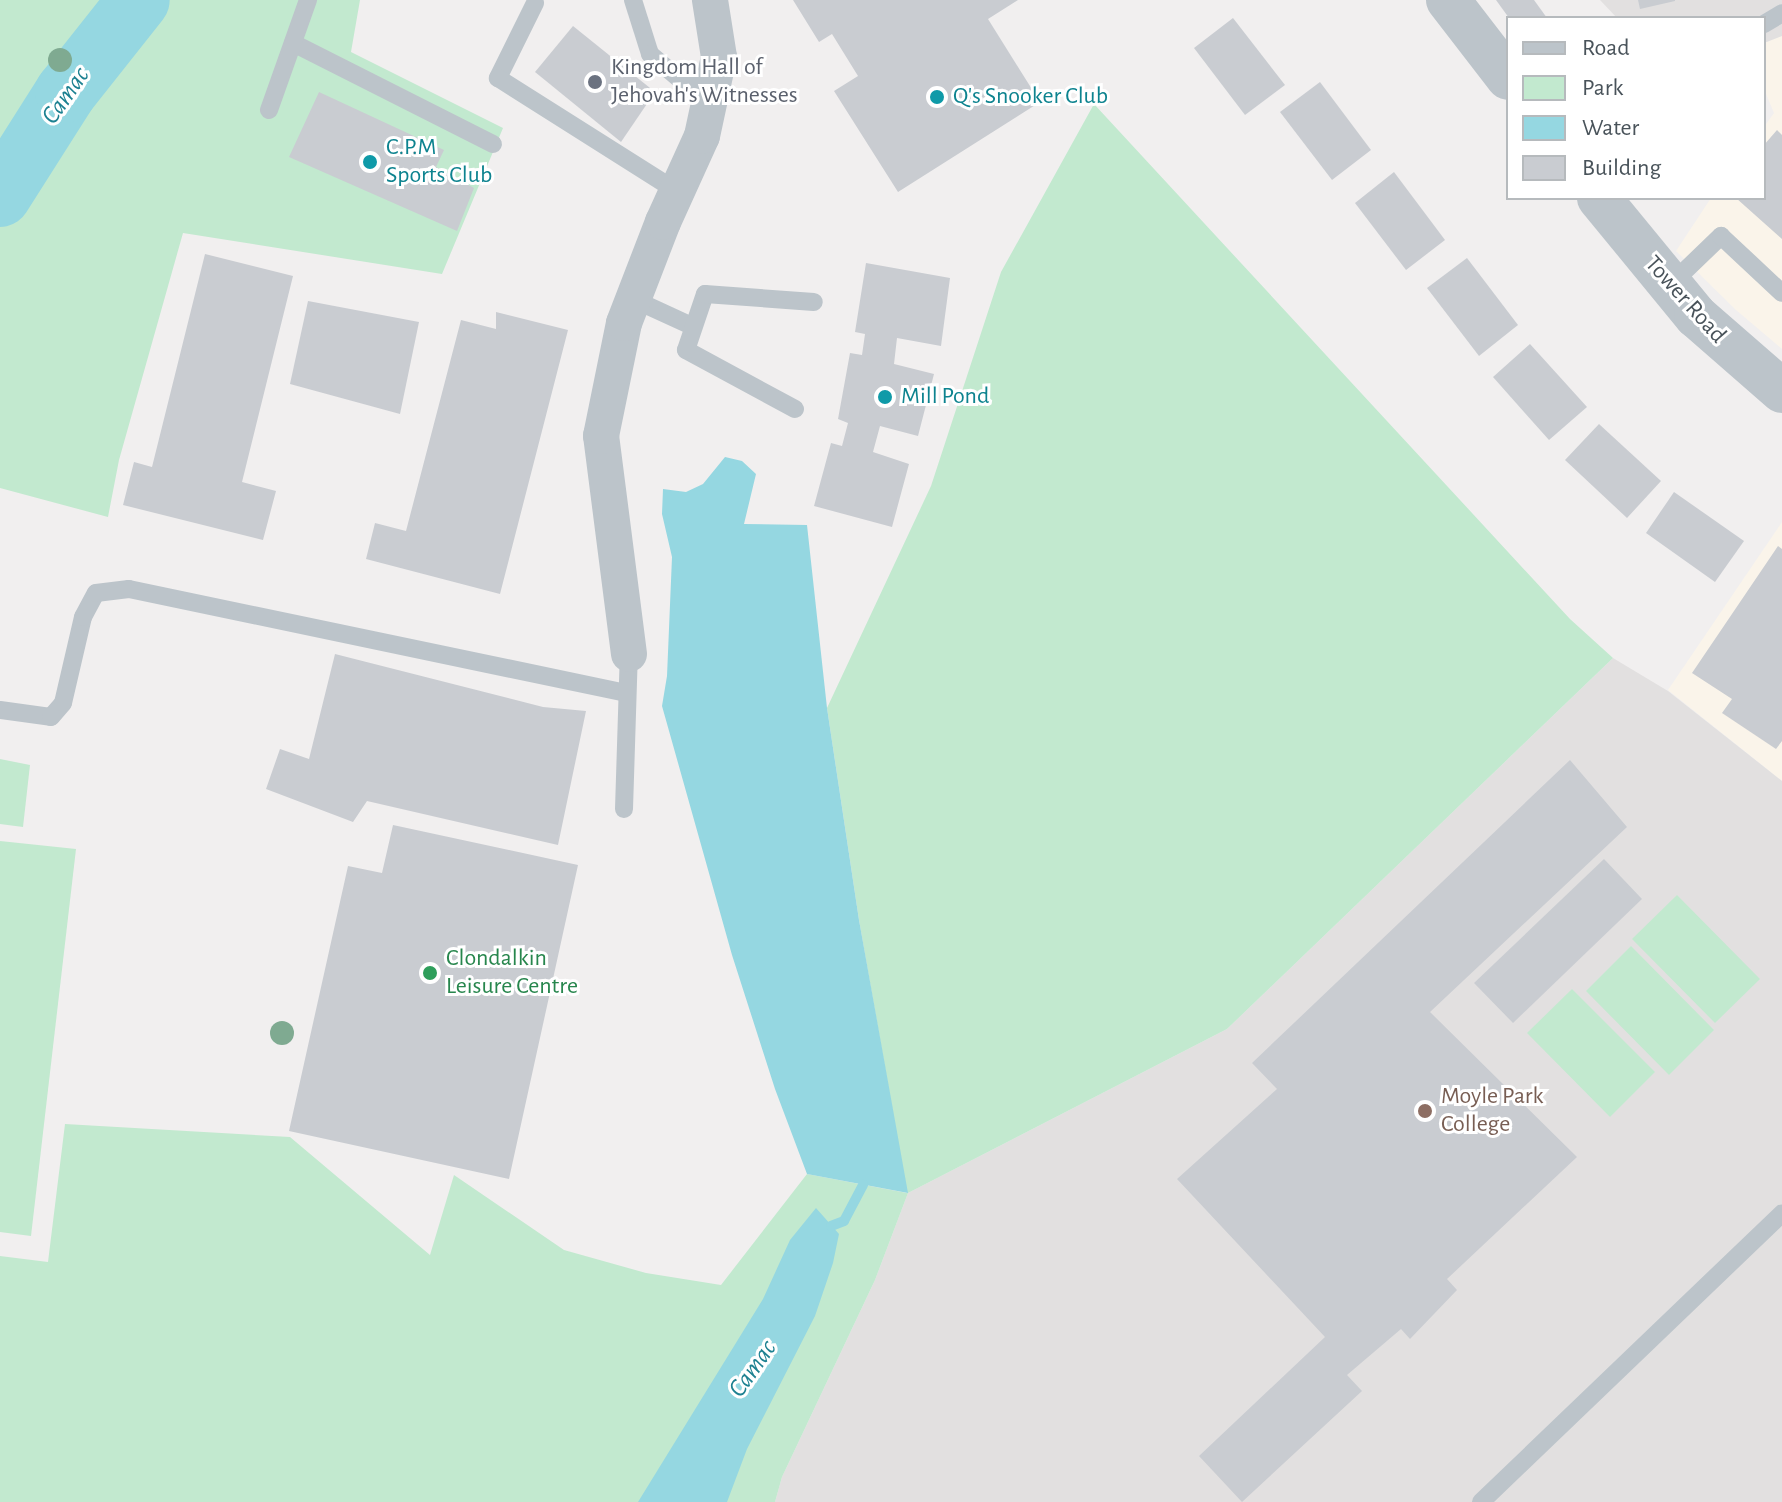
<!DOCTYPE html>
<html>
<head>
<meta charset="utf-8">
<style>
  body { margin:0 }
  #map { position:relative; width:1782px; height:1502px; overflow:hidden; background:#f1efef; font-family:"Alegreya Sans",sans-serif }
  div>[style] { position:absolute }
  [style*='--x'] { left:calc(var(--x)*1px); top:calc(var(--y)*1px); width:calc(var(--w)*1px); rotate:calc(var(--a)*1deg) }
  .commercial>* { inset:0; background:#faf4ea }
  .education>* { inset:0; background:#e2e0e0 }
  .green>* { inset:0; background:#c2e9cf }
  .water>* { inset:0; background:#95d7e1 }
  .stream>* { height:10px; margin:-5px; padding:0 5px; transform-origin:5px; border-radius:5px; background:#95d7e1 }
  .river>* { height:62px; margin:-31px; padding:0 31px; transform-origin:31px; border-radius:31px; background:#95d7e1 }
  .building>* { inset:0; background:#c9ccd1 }
  .service>* { height:18px; margin:-9px; padding:0 9px; transform-origin:9px; border-radius:9px; background:#bcc4ca }
  .minor>* { height:36px; margin:-18px; padding:0 18px; transform-origin:18px; border-radius:18px; background:#bcc4ca }
  .tertiary>* { height:44px; margin:-22px; padding:0 22px; transform-origin:22px; border-radius:22px; background:#bcc4ca }
  .trees>* { width:24px; height:24px; margin:-12px; border-radius:50%; background:#7faa91 }
  .dots>* { width:22px; height:22px; translate:-50% -50%; box-sizing:border-box; border:4px solid #fff; border-radius:50% }
  span { translate:-50% -50%; white-space:nowrap; text-align:center; line-height:1.15; -webkit-text-stroke:6px #fff; paint-order:stroke }
  .worship-label { font-size:24px; color:#5b616d }
  .left { translate:0 -50%; text-align:left }
  .culture-label { font-size:24px; color:#0d838f }
  .street-label { font-size:24px; color:#49535a }
  .leisure-label { font-size:24px; color:#27864d }
  .education-label { font-size:24px; color:#785e54 }
  .water-label { font-size:26px; color:#1d8191; font-style:italic }
  .legend { position:absolute; left:1506px; top:16px; width:260px; height:184px; box-sizing:border-box; background:#fff; border:2px solid #b6babd; margin:0; padding:10px 14px; list-style:none; font-size:24px; color:#49535a }
  .legend li { display:flex; align-items:center; gap:16px; height:40px }
  .legend b { width:40px; border:2px solid #b6babd }
</style>
</head>
<body>
<div id="map">
  <div class="commercial">
    <i style="clip-path:polygon(1782px 36px,1782px 349px,1736px 310px,1676px 251px,1711px 198px,1764px 198px,1764px 127px,1774px 113px,1764px 89px,1764px 43px)"></i>
    <i style="clip-path:polygon(1782px 522px,1782px 781px,1668px 690px)"></i>
  </div>
  <div class="education">
    <i style="clip-path:polygon(1600px 0,1782px 0,1782px 36px,1764px 43px,1764px 18px,1617px 18px)"></i>
    <i style="clip-path:polygon(1613px 658px,1668px 691px,1782px 781px,1782px 1502px,775px 1502px,782px 1477px,875px 1280px,908px 1193px,1227px 1029px)"></i>
  </div>
  <div class="green">
    <i style="clip-path:polygon(0 0,360px 0,351px 52px,503px 128px,442px 274px,183px 233px,119px 460px,108px 517px,0 488px)"></i>
    <i style="clip-path:polygon(1094px 104px,1570px 619px,1613px 658px,1227px 1029px,908px 1193px,875px 1280px,782px 1477px,775px 1502px,0 1502px,0 1256px,48px 1262px,65px 1124px,290px 1137px,430px 1255px,454px 1175px,564px 1250px,646px 1273px,721px 1285px,807px 1174px,907px 1193px,859px 920px,827px 708px,931px 486px,1001px 272px)"></i>
    <i style="clip-path:polygon(0 759px,30px 765px,23px 827px,0 824px)"></i>
    <i style="clip-path:polygon(0 841px,76px 849px,31px 1236px,0 1232px)"></i>
    <i style="clip-path:polygon(1677px 895px,1760px 979px,1715px 1023px,1632px 939px)"></i>
    <i style="clip-path:polygon(1631px 946px,1714px 1030px,1669px 1075px,1586px 991px)"></i>
    <i style="clip-path:polygon(1572px 989px,1655px 1072px,1610px 1117px,1527px 1033px)"></i>
  </div>
  <div class="water">
    <i style="clip-path:polygon(725px 457px,742px 461px,756px 474px,744px 524px,807px 525px,827px 708px,859px 920px,908px 1193px,807px 1174px,775px 1089px,732px 955px,662px 706px,667px 676px,672px 557px,662px 514px,663px 489px,686px 492px,703px 484px)"></i>
    <i style="clip-path:polygon(816px 1208px,839px 1234px,833px 1263px,815px 1316px,747px 1449px,727px 1502px,638px 1502px,763px 1299px,790px 1240px)"></i>
  </div>
  <div class="stream">
    <i style="--x:831;--y:1226;--w:14;--a:-21"></i>
    <i style="--x:844;--y:1221;--w:41;--a:-62.2"></i>
  </div>
  <div class="river">
    <i style="--x:0;--y:196;--w:123;--a:-57.6"></i>
    <i style="--x:66;--y:92;--w:117;--a:-51.6"></i>
  </div>
  <div class="building">
    <i style="clip-path:polygon(793px 0,1018px 0,988px 19px,1040px 102px,898px 192px,834px 91px,858px 76px,832px 34px,819px 42px)"></i>
    <i style="clip-path:polygon(1496px 0,1534px 0,1547px 18px,1509px 18px)"></i>
    <i style="clip-path:polygon(1638px 0,1675px 0,1675px 1px,1640px 9px)"></i>
    <i style="clip-path:polygon(1233px 18px,1285px 85px,1245px 115px,1194px 48px)"></i>
    <i style="clip-path:polygon(573px 26px,655px 92px,621px 142px,535px 72px)"></i>
    <i style="clip-path:polygon(1320px 82px,1371px 150px,1332px 180px,1280px 112px)"></i>
    <i style="clip-path:polygon(319px 92px,444px 150px,436px 167px,474px 188px,457px 231px,289px 157px)"></i>
    <i style="clip-path:polygon(1777px 130px,1782px 135px,1782px 239px,1736px 198px,1764px 198px,1764px 145px)"></i>
    <i style="clip-path:polygon(1394px 172px,1445px 240px,1406px 270px,1355px 203px)"></i>
    <i style="clip-path:polygon(205px 254px,293px 276px,242px 482px,276px 491px,263px 540px,123px 505px,134px 462px,152px 467px)"></i>
    <i style="clip-path:polygon(1467px 258px,1518px 325px,1479px 356px,1427px 288px)"></i>
    <i style="clip-path:polygon(866px 263px,950px 278px,941px 346px,897px 338px,894px 364px,934px 374px,918px 436px,880px 426px,873px 452px,909px 464px,892px 527px,814px 506px,831px 443px,842px 446px,848px 423px,838px 419px,850px 353px,862px 355px,865px 334px,855px 332px)"></i>
    <i style="clip-path:polygon(308px 301px,419px 322px,400px 414px,290px 384px)"></i>
    <i style="clip-path:polygon(496px 312px,568px 330px,500px 594px,366px 559px,375px 523px,406px 531px,461px 320px,496px 329px)"></i>
    <i style="clip-path:polygon(1530px 344px,1587px 407px,1549px 440px,1493px 377px)"></i>
    <i style="clip-path:polygon(1599px 424px,1661px 481px,1627px 518px,1565px 460px)"></i>
    <i style="clip-path:polygon(1674px 492px,1744px 541px,1715px 582px,1646px 533px)"></i>
    <i style="clip-path:polygon(1778px 546px,1782px 549px,1782px 741px,1776px 749px,1722px 713px,1732px 699px,1692px 673px)"></i>
    <i style="clip-path:polygon(335px 654px,543px 707px,586px 711px,558px 845px,367px 801px,353px 822px,266px 789px,280px 749px,309px 759px)"></i>
    <i style="clip-path:polygon(1570px 760px,1627px 827px,1430px 1012px,1577px 1157px,1447px 1279px,1457px 1290px,1410px 1339px,1401px 1329px,1347px 1375px,1362px 1391px,1242px 1502px,1199px 1456px,1325px 1337px,1177px 1179px,1277px 1089px,1252px 1063px)"></i>
    <i style="clip-path:polygon(393px 825px,578px 865px,509px 1179px,289px 1131px,348px 866px,382px 873px)"></i>
    <i style="clip-path:polygon(1604px 859px,1642px 899px,1513px 1023px,1474px 983px)"></i>
  </div>
  <div class="service">
    <i style="--x:633;--y:0;--w:57;--a:72.5"></i>
    <i style="--x:650;--y:54;--w:42;--a:40.2"></i>
    <i style="--x:682;--y:81;--w:31;--a:9"></i>
    <i style="--x:535;--y:3;--w:84;--a:116.3"></i>
    <i style="--x:498;--y:78;--w:212;--a:32.3"></i>
    <i style="--x:1764;--y:24;--w:21;--a:-31"></i>
    <i style="--x:293;--y:43;--w:224;--a:26.8"></i>
    <i style="--x:269;--y:110;--w:117;--a:-70.5"></i>
    <i style="--x:1670;--y:285;--w:71;--a:-43.9"></i>
    <i style="--x:1721;--y:236;--w:83;--a:43.1"></i>
    <i style="--x:633;--y:299;--w:65;--a:24.6"></i>
    <i style="--x:795;--y:409;--w:124;--a:-151.6"></i>
    <i style="--x:686;--y:350;--w:59;--a:-71.3"></i>
    <i style="--x:705;--y:294;--w:109;--a:4.2"></i>
    <i style="--x:0;--y:710;--w:51;--a:7.8"></i>
    <i style="--x:51;--y:717;--w:18;--a:-49"></i>
    <i style="--x:63;--y:703;--w:88;--a:-76.9"></i>
    <i style="--x:83;--y:617;--w:27;--a:-62"></i>
    <i style="--x:96;--y:593;--w:33;--a:-7"></i>
    <i style="--x:129;--y:589;--w:508;--a:11.82"></i>
    <i style="--x:624;--y:809;--w:155;--a:-88.2"></i>
    <i style="--x:1481;--y:1502;--w:417;--a:-43.8"></i>
  </div>
  <div class="minor">
    <i style="--x:629;--y:654;--w:220;--a:-97.3"></i>
    <i style="--x:601;--y:436;--w:115;--a:-78.5"></i>
    <i style="--x:624;--y:323;--w:108;--a:-68.9"></i>
    <i style="--x:663;--y:222;--w:94;--a:-65.6"></i>
    <i style="--x:702;--y:136;--w:81;--a:-77.9"></i>
    <i style="--x:719;--y:57;--w:58;--a:-99"></i>
  </div>
  <div class="tertiary">
    <i style="--x:1448;--y:0;--w:98;--a:52.4"></i>
    <i style="--x:1599;--y:198;--w:153;--a:50.6"></i>
    <i style="--x:1696;--y:316;--w:114;--a:41.1"></i>
  </div>
  <div class="trees">
    <i style="left:60px;top:60px"></i>
    <i style="left:282px;top:1033px"></i>
  </div>
  <div class="dots">
    <i style="left:595px;top:82px;background:#6b7280"></i>
    <i style="left:937px;top:97px;background:#0f9aa8"></i>
    <i style="left:370px;top:162px;background:#0f9aa8"></i>
    <i style="left:885px;top:397px;background:#0f9aa8"></i>
    <i style="left:430px;top:973px;background:#2e9e5b"></i>
    <i style="left:1425px;top:1111px;background:#8d6e63"></i>
  </div>
  <div class="worship-label">
    <span class="left" style="left:611px;top:82px">Kingdom Hall of<br>Jehovah's Witnesses</span>
  </div>
  <div class="culture-label">
    <span class="left" style="left:953px;top:97px">Q's Snooker Club</span>
    <span class="left" style="left:386px;top:162px">C.P.M<br>Sports Club</span>
    <span class="left" style="left:901px;top:397px">Mill Pond</span>
  </div>
  <div class="street-label">
    <span style="left:1685px;top:300px;rotate:48deg">Tower Road</span>
  </div>
  <div class="leisure-label">
    <span class="left" style="left:446px;top:973px">Clondalkin<br>Leisure Centre</span>
  </div>
  <div class="education-label">
    <span class="left" style="left:1441px;top:1111px">Moyle Park<br>College</span>
  </div>
  <div class="water-label">
    <span style="left:66px;top:96px;rotate:-55deg">Camac</span>
    <span style="left:753px;top:1369px;rotate:-55deg">Camac</span>
  </div>
  <ul class="legend">
  <li><b style="height:10px;background:#bcc4ca"></b>Road</li>
  <li><b style="height:22px;background:#c2e9cf"></b>Park</li>
  <li><b style="height:22px;background:#95d7e1"></b>Water</li>
  <li><b style="height:22px;background:#c9ccd1"></b>Building</li>
  </ul>
</div>
</body>
</html>
